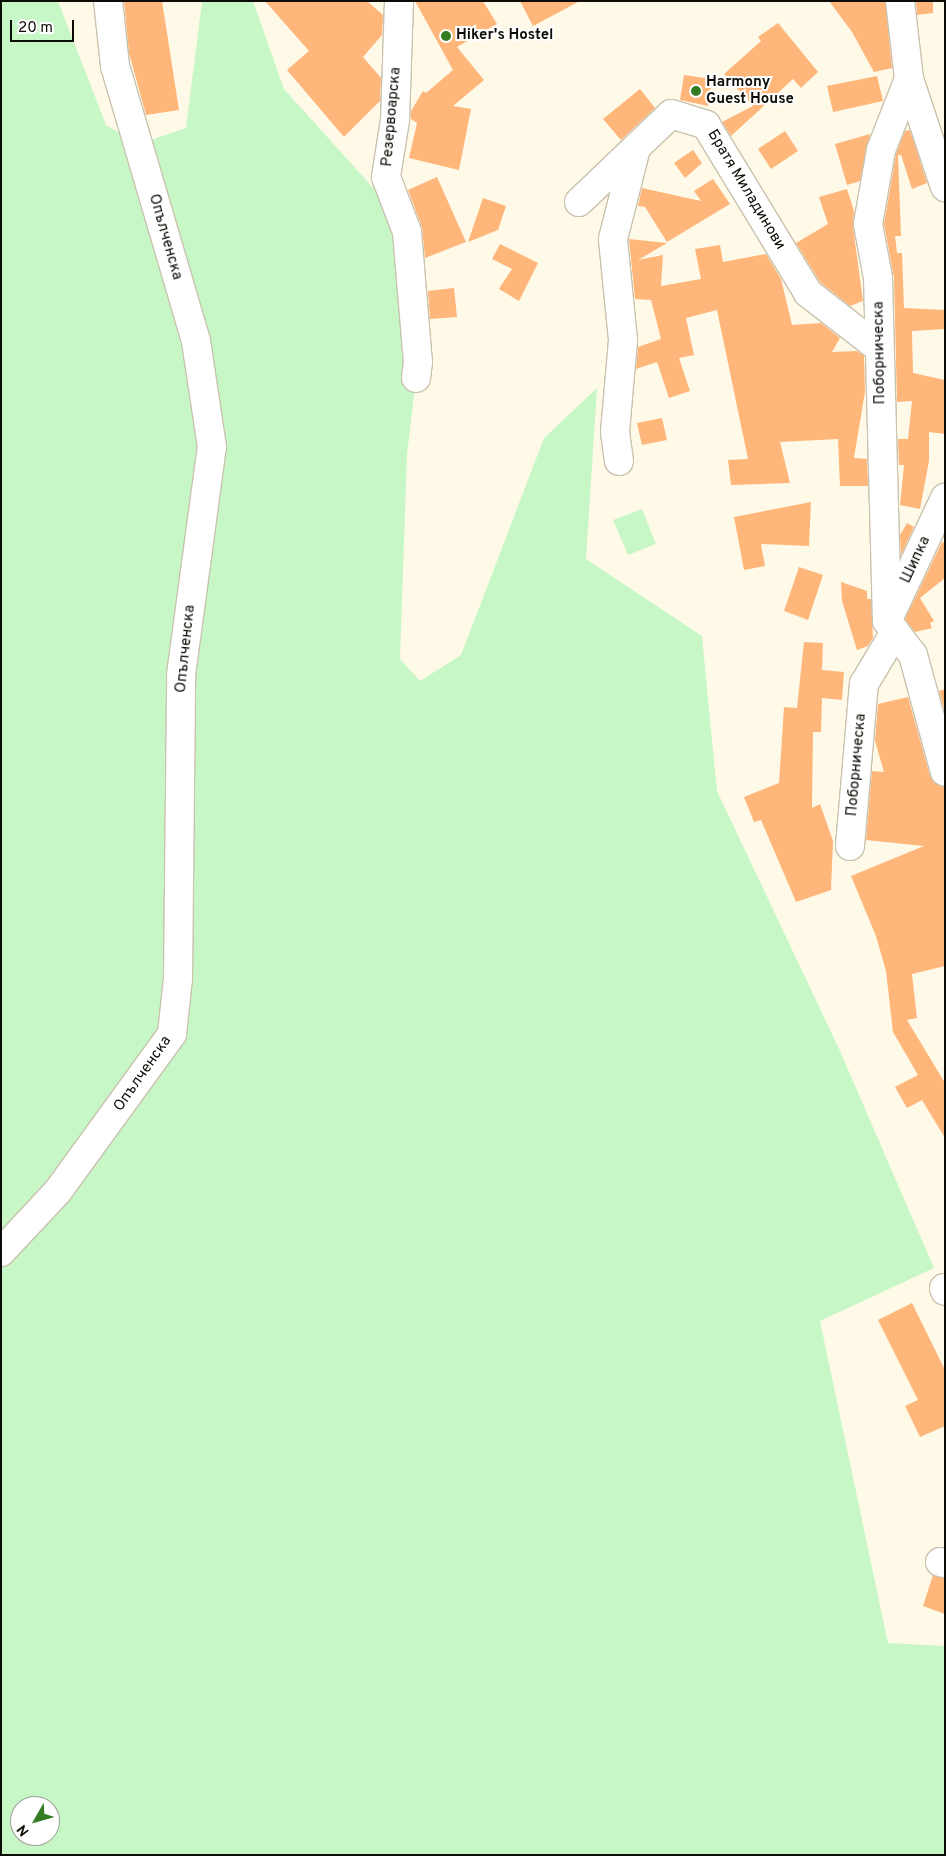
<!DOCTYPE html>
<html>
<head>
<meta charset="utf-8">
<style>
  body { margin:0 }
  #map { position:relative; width:946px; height:1856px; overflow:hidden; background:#fff9e8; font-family:Overpass,sans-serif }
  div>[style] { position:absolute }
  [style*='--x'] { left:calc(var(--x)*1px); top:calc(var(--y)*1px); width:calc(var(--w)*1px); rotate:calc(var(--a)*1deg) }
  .green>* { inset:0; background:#c8f7c7 }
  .building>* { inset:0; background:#ffb67b }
  .roads { filter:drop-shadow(1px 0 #c9c2ae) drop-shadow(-1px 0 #c9c2ae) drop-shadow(0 1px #c9c2ae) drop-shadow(0 -1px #c9c2ae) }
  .minor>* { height:28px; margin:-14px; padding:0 14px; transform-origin:14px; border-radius:14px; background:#fff }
  .dots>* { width:14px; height:14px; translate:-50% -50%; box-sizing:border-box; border:2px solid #fff; border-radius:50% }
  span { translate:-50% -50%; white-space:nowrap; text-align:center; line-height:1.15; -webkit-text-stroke:4px #fff; paint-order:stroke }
  .poi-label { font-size:15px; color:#0e0c06; font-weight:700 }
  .left { translate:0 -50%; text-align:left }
  .street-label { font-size:15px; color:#0e0c06 }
  .frame { position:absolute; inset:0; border:2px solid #0e0c06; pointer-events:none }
  .north { position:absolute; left:10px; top:1796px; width:50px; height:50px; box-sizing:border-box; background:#fff; border:1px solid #9f9e9b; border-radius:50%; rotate:232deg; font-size:14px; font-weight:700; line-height:20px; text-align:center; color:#0e0c06 }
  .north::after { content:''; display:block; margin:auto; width:18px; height:22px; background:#347c21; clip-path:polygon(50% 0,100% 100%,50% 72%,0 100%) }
  .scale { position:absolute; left:10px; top:20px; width:64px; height:22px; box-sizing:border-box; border:2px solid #0e0c06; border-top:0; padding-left:6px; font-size:15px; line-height:18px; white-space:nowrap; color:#0e0c06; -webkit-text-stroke:4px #fff; paint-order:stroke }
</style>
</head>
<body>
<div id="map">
  <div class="green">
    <i style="clip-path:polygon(evenodd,1px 1px,58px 1px,106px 125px,139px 144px,186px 128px,202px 1px,253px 1px,284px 89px,386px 202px,407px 232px,418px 362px,407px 455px,400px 659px,420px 681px,461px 655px,544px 438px,597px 388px,586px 559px,702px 636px,717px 791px,840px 1051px,934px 1268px,820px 1321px,888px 1643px,945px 1646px,945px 1855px,1px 1855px,1px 1px,20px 1806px,50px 1806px,50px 1836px,20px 1836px,20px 1806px)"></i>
    <i style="clip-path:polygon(642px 509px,656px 544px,628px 555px,613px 520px)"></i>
  </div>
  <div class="building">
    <i style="clip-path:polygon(124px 1px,162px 1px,179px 110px,146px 115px,129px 53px)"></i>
    <i style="clip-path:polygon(265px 1px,367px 1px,383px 15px,382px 35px,363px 57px,381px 78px,380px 101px,344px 137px,287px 70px,309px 51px)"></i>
    <i style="clip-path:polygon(415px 1px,483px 1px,497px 24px,457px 47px,484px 80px,453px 106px,471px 109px,459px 170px,409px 158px,417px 123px,411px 119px,411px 111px,423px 91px,426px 93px,453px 70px)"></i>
    <i style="clip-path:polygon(520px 1px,580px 1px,533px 26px)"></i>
    <i style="clip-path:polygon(829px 1px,885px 1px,892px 68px,874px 72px,852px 32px)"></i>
    <i style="clip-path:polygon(916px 1px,933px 1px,933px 13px,917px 15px)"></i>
    <i style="clip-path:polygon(778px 23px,818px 72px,801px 88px,793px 79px,731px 136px,722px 122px,753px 106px,724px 74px,761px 41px,758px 37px)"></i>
    <i style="clip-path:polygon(684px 75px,712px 79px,708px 106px,680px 100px)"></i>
    <i style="clip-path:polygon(877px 76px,883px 101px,833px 112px,827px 86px)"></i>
    <i style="clip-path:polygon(640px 89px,655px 108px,621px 140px,603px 119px)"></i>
    <i style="clip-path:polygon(910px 130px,927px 183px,912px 189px,901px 155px,898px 155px,901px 236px,895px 236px,897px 253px,902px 253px,904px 308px,945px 310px,945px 329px,912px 331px,913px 373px,945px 380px,945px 434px,929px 432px,929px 461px,920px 509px,900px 505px,904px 465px,899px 465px,898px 439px,908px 439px,912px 401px,897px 402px,894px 278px,884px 224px,896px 154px,905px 131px)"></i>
    <i style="clip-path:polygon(785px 131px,798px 151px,771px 169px,758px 149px)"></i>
    <i style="clip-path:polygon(870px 134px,860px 181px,847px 185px,835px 144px)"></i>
    <i style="clip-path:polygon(693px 150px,702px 163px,685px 178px,674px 163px)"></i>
    <i style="clip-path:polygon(437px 177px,466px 242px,425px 258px,422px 227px,408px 190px)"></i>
    <i style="clip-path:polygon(713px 179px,730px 204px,667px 242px,645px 207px,638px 206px,642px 188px,701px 201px,694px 191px)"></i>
    <i style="clip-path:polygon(847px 189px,854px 211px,853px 227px,863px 301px,850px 306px,820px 282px,796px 243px,828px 224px,819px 197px)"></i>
    <i style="clip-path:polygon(483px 198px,506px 206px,498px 230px,468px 242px)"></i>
    <i style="clip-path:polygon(629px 239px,667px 243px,638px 260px,663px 255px,661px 286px,701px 279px,695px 249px,720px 245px,723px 262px,766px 254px,781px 279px,792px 325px,821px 323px,840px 338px,832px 352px,857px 351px,864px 356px,865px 392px,854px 458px,867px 459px,868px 486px,840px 486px,838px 439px,780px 442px,790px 483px,731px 485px,728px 460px,748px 459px,717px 310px,686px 318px,694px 355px,679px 358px,690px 391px,669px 398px,657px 362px,636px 369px,638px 347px,661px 339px,651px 300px,635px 299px)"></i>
    <i style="clip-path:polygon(500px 244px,538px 263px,519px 301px,499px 289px,512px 269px,492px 259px)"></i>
    <i style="clip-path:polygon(454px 288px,457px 317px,430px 319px,428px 291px)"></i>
    <i style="clip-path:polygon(662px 418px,667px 440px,642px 445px,637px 423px)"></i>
    <i style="clip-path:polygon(811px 502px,809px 546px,761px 544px,765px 566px,744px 570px,734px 517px)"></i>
    <i style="clip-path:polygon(907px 523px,914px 527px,901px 555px,900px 535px)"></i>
    <i style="clip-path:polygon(942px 542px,945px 543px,945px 578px,920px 598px,934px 621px,930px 623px,932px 628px,915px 632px,905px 619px)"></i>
    <i style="clip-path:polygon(799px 567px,823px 575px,808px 620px,784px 611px)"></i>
    <i style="clip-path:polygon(841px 582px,867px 591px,867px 599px,871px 599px,873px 638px,868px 646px,857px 650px,842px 601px)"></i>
    <i style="clip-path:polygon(804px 642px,823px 643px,822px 670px,844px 672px,842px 700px,822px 698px,821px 732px,813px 732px,812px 808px,820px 804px,833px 841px,831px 890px,796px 902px,761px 820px,754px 822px,744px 797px,779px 783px,784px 707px,797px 708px)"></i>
    <i style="clip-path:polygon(945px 689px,945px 712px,939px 691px)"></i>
    <i style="clip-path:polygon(908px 697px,930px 776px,934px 783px,945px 787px,945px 966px,912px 974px,917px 1018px,907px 1020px,945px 1083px,945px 1138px,922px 1100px,907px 1108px,895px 1087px,918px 1075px,893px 1032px,886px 971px,876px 936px,851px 876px,924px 846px,866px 840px,872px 771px,884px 772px,875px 741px,878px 704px)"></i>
    <i style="clip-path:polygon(912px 1303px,945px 1370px,945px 1426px,920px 1437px,905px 1406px,918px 1400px,878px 1320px)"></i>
    <i style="clip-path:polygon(933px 1575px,945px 1578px,945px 1614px,923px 1606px)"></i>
  </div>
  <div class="roads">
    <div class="minor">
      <i style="--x:399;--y:1;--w:119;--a:91.9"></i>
      <i style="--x:395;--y:120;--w:58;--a:99"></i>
      <i style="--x:386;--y:177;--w:59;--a:69.1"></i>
      <i style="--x:407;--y:232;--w:130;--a:85.2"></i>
      <i style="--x:418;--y:362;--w:16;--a:97"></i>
      <i style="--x:900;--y:1;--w:79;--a:83.4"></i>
      <i style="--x:909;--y:79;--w:114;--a:71.6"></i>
      <i style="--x:909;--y:79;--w:76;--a:111.5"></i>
      <i style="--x:881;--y:150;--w:75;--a:100"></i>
      <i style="--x:868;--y:224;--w:55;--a:79.5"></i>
      <i style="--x:878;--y:278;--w:343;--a:88.5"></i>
      <i style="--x:887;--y:621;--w:43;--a:52.6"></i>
      <i style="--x:913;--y:655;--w:121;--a:74.7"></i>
      <i style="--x:579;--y:202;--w:127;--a:-43.7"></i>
      <i style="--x:671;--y:114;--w:37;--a:17"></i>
      <i style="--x:706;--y:125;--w:197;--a:58.7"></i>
      <i style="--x:808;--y:293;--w:90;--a:37.8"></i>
      <i style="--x:619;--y:461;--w:29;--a:-98"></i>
      <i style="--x:615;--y:432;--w:92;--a:-85"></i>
      <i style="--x:623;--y:340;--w:101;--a:-95.7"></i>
      <i style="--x:613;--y:239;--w:94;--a:-75.8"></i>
      <i style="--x:889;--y:617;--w:132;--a:-64.8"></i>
      <i style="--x:850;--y:846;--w:163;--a:-85.1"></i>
      <i style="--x:864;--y:684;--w:61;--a:-59.2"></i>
      <i style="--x:1;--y:1252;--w:83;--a:-46.9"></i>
      <i style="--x:58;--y:1191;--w:194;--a:-54"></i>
      <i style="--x:172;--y:1034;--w:55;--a:-83.8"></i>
      <i style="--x:178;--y:979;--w:304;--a:-89.4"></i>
      <i style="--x:181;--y:675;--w:230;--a:-82.3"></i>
      <i style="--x:212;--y:447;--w:107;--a:-98.6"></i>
      <i style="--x:196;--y:341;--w:287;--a:-106.4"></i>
      <i style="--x:115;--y:66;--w:65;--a:-96.1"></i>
      <i style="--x:944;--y:1288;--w:3;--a:72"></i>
      <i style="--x:940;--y:1562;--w:5;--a:11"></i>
    </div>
  </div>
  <div class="dots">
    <i style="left:446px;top:36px;background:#347c21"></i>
    <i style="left:696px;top:91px;background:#347c21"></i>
  </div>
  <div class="poi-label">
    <span class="left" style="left:456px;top:36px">Hiker's Hostel</span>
    <span class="left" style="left:706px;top:91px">Harmony<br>Guest House</span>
  </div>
  <div class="street-label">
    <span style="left:392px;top:117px;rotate:-85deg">Резервоарска</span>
    <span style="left:746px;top:190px;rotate:59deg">Братя Миладинови</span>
    <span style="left:165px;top:237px;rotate:74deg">Опълченска</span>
    <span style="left:880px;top:353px;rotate:-91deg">Поборническа</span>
    <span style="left:916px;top:560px;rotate:-65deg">Шипка</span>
    <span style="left:186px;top:649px;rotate:-84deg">Опълченска</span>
    <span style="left:857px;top:765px;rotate:-85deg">Поборническа</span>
    <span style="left:143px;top:1074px;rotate:-55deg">Опълченска</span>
  </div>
  <div class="frame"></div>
  <div class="north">N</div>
  <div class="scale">20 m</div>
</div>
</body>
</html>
